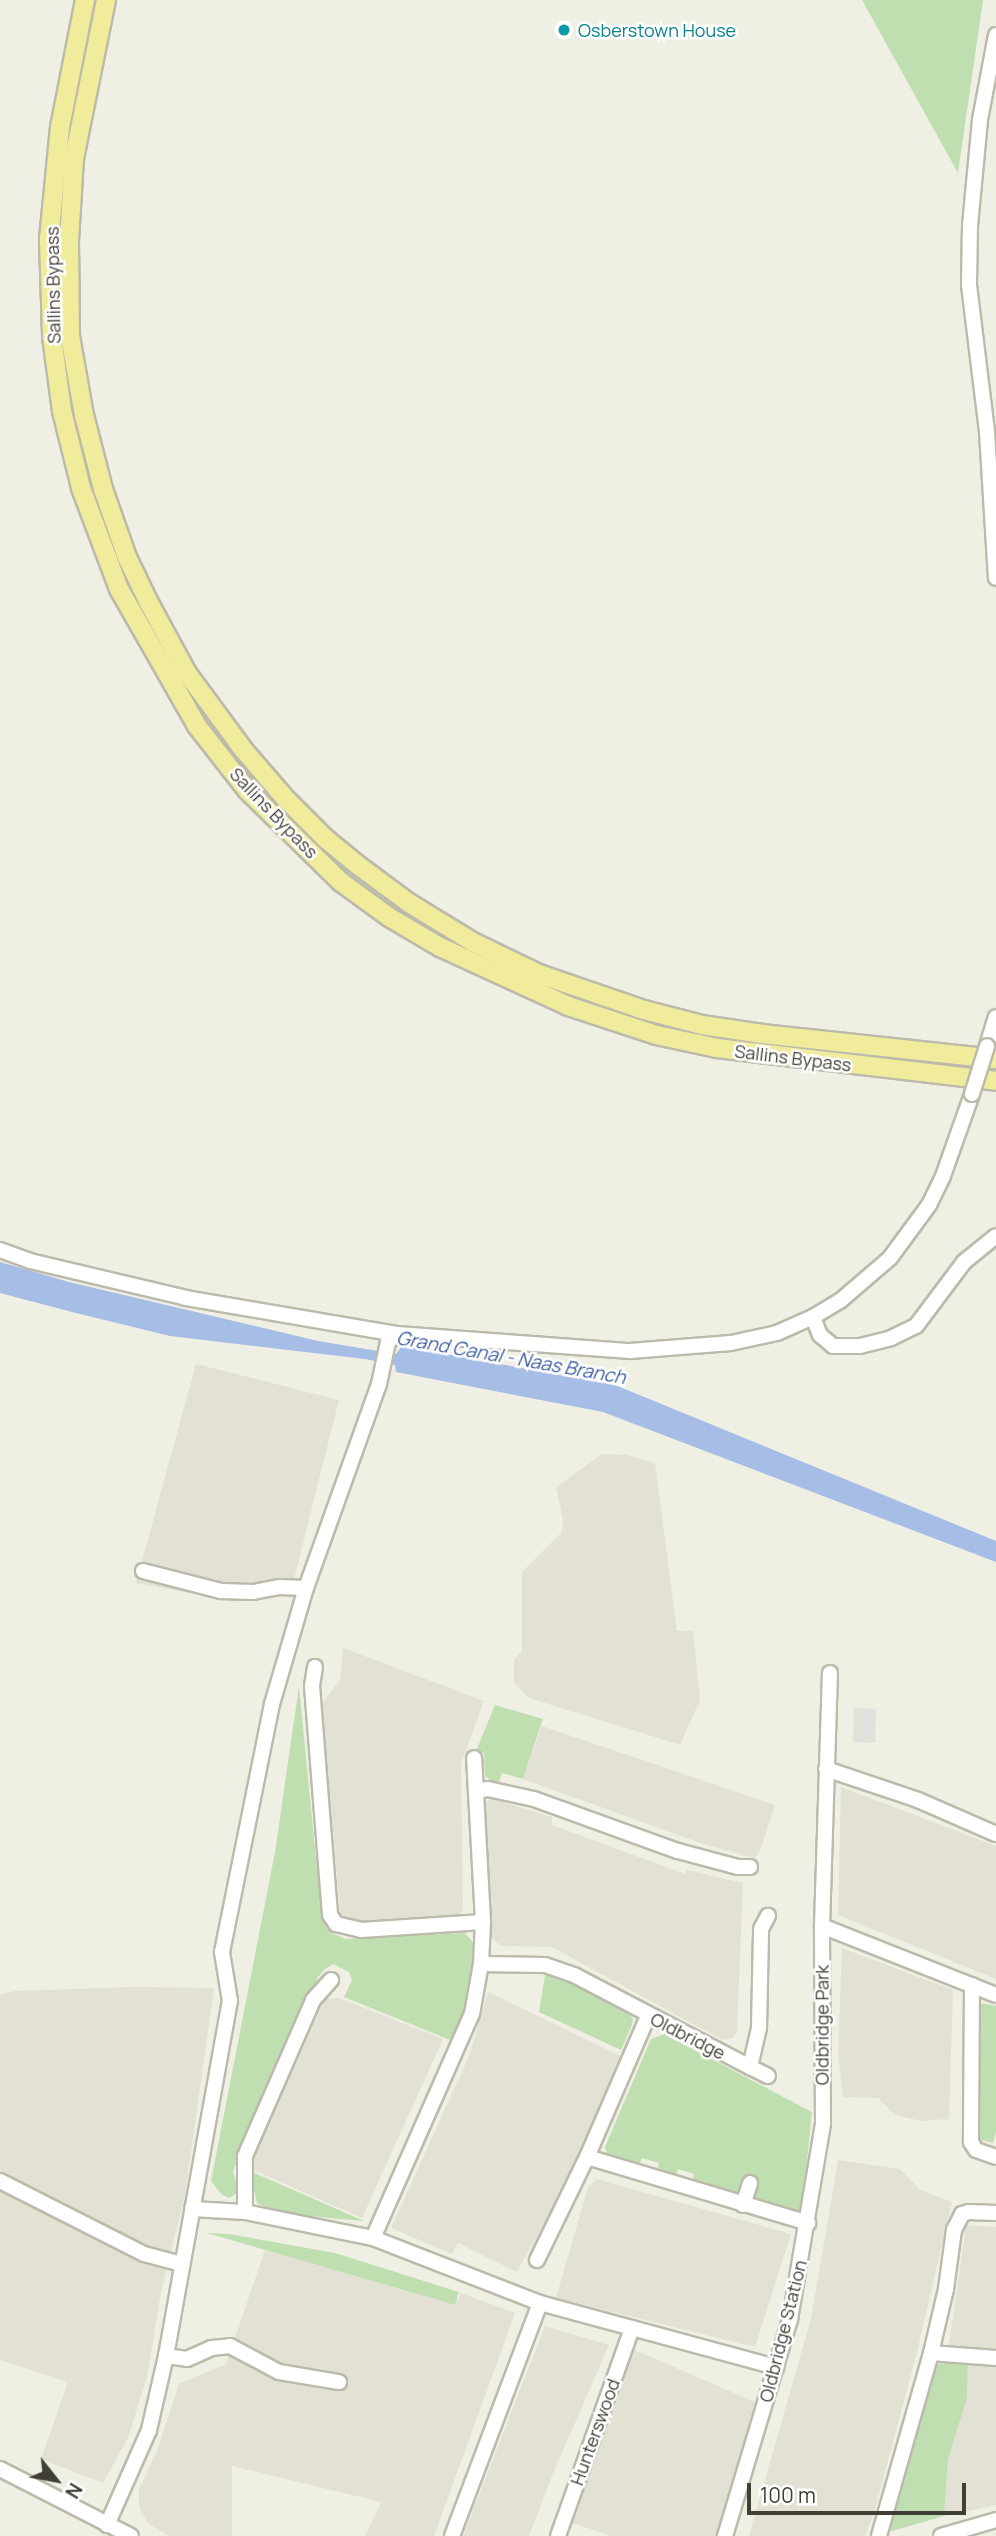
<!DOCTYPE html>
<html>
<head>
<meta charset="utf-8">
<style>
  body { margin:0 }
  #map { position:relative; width:996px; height:2536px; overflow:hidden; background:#efefe4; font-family:Manrope,sans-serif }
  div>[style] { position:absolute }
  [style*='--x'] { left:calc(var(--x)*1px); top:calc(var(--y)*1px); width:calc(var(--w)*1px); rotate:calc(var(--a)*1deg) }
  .residential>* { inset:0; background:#e3e1d3 }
  .green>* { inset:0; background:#c0dfb1 }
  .parking>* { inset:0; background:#e1e0dc }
  .water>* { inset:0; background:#a6bde6 }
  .roads { filter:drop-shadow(2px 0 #bcbaab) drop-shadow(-2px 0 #bcbaab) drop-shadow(0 2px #bcbaab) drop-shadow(0 -2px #bcbaab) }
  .minor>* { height:14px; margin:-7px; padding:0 7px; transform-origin:7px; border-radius:7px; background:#fff }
  .major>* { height:18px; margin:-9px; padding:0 9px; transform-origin:9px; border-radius:9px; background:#f1ec9b }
  .bridges { filter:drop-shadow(2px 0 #bcbaab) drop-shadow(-2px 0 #bcbaab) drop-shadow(0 2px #bcbaab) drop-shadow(0 -2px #bcbaab) }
  .minor-bridge>* { height:14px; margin:-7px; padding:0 7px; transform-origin:7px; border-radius:7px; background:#fff }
  .dots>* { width:19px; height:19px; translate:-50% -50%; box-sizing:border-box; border:4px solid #fff; border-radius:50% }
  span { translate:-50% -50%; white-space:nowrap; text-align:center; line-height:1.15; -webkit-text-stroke:5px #fff; paint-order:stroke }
  .culture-label { font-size:18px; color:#0d838f }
  .left { translate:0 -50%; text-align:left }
  .street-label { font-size:18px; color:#413f35 }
  .water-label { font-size:19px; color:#3c5e9e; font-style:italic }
  .north { position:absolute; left:21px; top:2445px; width:70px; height:70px; -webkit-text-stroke:5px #fff; paint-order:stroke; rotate:121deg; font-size:19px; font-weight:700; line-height:28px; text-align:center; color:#413f35 }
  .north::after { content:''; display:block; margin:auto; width:24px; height:32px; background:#413f35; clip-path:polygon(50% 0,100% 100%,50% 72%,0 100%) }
  .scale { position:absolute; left:747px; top:2483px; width:219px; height:32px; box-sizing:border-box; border:4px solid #413f35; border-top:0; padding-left:9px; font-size:21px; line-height:24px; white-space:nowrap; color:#413f35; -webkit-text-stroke:5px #fff; paint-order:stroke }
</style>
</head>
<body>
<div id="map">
  <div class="residential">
    <i style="clip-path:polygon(196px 1364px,339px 1400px,290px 1595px,280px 1593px,229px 1600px,136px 1583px)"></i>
    <i style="clip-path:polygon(602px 1454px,627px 1455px,655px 1463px,677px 1631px,693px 1631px,700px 1700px,680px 1745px,529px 1698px,514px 1683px,514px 1659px,522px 1652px,522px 1572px,562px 1532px,563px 1520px,556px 1487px)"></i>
    <i style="clip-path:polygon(343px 1648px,484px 1701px,461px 1763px,463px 1909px,460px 1914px,448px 1918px,353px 1922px,344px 1920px,340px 1914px,322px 1703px,340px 1680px)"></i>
    <i style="clip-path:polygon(542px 1726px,775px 1805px,761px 1848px,755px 1858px,706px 1845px,523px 1779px)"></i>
    <i style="clip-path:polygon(841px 1787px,996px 1846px,996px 1979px,838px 1915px)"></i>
    <i style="clip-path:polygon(490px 1798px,552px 1817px,552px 1825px,685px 1874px,687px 1870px,743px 1883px,737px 2032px,732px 2038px,724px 2040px,711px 2034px,552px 1947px,504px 1946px,497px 1943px,491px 1937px,485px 1804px)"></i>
    <i style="clip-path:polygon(842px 1948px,953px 1990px,949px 2119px,921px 2121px,895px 2115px,878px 2098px,843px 2097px,838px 2054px)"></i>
    <i style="clip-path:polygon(134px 1987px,214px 1988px,185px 2195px,161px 2292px,147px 2377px,128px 2438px,103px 2483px,41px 2459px,68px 2382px,0 2360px,0 1995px,15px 1991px)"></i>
    <i style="clip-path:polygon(488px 1992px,623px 2057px,572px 2173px,517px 2272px,458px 2243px,452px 2254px,391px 2228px,469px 2056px)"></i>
    <i style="clip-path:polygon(339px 1998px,443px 2039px,362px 2218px,249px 2168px,325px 1999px)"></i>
    <i style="clip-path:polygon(838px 2160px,900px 2169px,920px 2190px,952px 2202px,917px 2352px,874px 2513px,865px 2536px,749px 2536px,811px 2319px)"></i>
    <i style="clip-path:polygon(597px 2179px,791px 2234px,755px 2347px,556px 2298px,588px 2187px)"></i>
    <i style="clip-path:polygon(966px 2225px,996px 2227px,996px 2349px,949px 2345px)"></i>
    <i style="clip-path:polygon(265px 2250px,455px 2305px,461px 2293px,515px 2313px,434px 2536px,365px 2536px,381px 2502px,232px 2466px,232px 2536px,169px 2536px,148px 2523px,142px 2513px,139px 2507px,139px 2489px,157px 2451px,179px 2384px,226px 2364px)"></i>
    <i style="clip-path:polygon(545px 2326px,609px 2345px,554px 2471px,529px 2536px,463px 2536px)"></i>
    <i style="clip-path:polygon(623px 2345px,755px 2402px,716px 2536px,611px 2536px,563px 2520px)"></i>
    <i style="clip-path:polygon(968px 2362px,996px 2366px,996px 2505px,944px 2516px,948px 2460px,967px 2398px)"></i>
  </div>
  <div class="green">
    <i style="clip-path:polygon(862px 0,983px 0,958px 173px)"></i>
    <i style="clip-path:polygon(299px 1686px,316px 1859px,324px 1919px,330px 1932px,345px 1939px,465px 1933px,473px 1942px,472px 1974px,464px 2023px,455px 2042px,344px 1997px,352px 1980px,349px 1972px,333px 1964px,324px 1970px,318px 1977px,233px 2171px,239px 2192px,229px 2198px,222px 2195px,211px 2181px,275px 1852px)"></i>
    <i style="clip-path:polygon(495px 1705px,543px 1719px,523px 1779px,502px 1773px,499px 1782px,491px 1781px,485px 1776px,484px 1753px,476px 1751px)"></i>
    <i style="clip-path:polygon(545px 1975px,563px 1978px,629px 2014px,633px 2019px,632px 2025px,621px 2050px,539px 2012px)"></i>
    <i style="clip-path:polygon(980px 2003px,996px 2006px,996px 2132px,993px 2143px,978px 2139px)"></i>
    <i style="clip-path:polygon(664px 2034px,812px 2112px,802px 2208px,794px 2214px,752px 2201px,758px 2181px,747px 2177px,741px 2198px,692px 2183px,694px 2174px,678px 2169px,675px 2178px,657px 2172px,659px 2163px,642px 2158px,638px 2167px,608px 2158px,605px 2147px,651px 2039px)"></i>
    <i style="clip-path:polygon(250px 2171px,364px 2221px,286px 2214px,267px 2208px,257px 2203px)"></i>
    <i style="clip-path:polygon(207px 2233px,229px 2234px,335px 2253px,459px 2292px,455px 2305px)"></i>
    <i style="clip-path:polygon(943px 2361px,968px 2362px,967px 2398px,948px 2460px,944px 2516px,892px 2531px,889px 2526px,934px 2368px)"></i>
  </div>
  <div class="parking">
    <i style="clip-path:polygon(854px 1708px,876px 1709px,875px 1743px,853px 1742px)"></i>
  </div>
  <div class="water">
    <i style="clip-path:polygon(0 1262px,69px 1282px,318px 1341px,396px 1354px,402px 1346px,615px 1385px,996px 1541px,996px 1562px,603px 1412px,396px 1372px,395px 1365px,365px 1359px,170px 1336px,76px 1313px,0 1293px)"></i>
  </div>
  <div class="roads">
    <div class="minor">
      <i style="--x:996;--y:35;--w:86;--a:100.7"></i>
      <i style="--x:980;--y:120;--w:106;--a:95.4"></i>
      <i style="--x:970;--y:226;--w:59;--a:91"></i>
      <i style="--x:969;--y:285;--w:148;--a:83"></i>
      <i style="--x:987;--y:432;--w:146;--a:86.5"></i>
      <i style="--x:987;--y:1046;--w:30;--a:-73"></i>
      <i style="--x:0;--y:1250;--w:32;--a:20"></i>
      <i style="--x:30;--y:1261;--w:160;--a:13.3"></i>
      <i style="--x:186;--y:1298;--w:214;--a:9.7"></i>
      <i style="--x:397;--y:1334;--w:234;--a:4.2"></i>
      <i style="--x:630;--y:1351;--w:101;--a:-4.5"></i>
      <i style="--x:731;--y:1343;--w:47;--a:-12.3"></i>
      <i style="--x:777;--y:1333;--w:39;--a:-24"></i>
      <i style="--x:813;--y:1317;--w:31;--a:-31"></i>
      <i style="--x:840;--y:1301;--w:66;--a:-40.7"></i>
      <i style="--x:890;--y:1258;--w:66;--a:-53.7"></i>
      <i style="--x:929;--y:1205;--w:32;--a:-64"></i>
      <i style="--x:943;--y:1176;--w:87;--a:-70.5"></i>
      <i style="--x:813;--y:1317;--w:19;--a:69"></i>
      <i style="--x:820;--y:1335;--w:17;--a:40"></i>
      <i style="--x:833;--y:1346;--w:27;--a:0"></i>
      <i style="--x:860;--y:1346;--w:32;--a:-14"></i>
      <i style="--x:891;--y:1338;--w:28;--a:-26"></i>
      <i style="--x:916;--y:1326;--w:80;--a:-53.1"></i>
      <i style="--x:964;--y:1262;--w:41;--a:-39.1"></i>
      <i style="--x:143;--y:1571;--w:81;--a:14.4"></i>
      <i style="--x:221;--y:1591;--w:32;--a:2"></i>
      <i style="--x:253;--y:1592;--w:26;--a:-11"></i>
      <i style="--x:279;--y:1587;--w:27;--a:2"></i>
      <i style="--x:315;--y:1667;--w:19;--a:99"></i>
      <i style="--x:312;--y:1686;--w:230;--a:85.5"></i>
      <i style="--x:330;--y:1915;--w:11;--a:56"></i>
      <i style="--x:336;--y:1924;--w:26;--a:13"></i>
      <i style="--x:361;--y:1930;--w:122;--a:-3.8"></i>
      <i style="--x:826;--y:1769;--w:97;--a:18.6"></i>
      <i style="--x:918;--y:1800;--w:85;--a:23.6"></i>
      <i style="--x:476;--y:1791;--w:12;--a:-9"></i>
      <i style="--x:488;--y:1789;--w:47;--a:12.3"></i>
      <i style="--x:534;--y:1799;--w:153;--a:19.9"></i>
      <i style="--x:678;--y:1851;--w:62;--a:14.9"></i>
      <i style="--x:738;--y:1867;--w:12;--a:0"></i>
      <i style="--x:822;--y:1926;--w:187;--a:21.6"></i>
      <i style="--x:481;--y:1964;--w:64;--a:0.9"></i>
      <i style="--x:545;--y:1965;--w:31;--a:19"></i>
      <i style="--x:574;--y:1975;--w:199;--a:27.6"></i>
      <i style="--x:750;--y:2067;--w:40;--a:-77"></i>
      <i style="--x:759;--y:2028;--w:99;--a:-88.8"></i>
      <i style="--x:761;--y:1929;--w:15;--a:-62"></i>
      <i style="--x:972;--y:1985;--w:157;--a:90.4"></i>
      <i style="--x:971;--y:2142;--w:9;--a:58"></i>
      <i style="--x:976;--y:2150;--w:21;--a:19"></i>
      <i style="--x:750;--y:2067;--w:20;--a:27"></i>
      <i style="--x:587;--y:2157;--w:231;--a:16.6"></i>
      <i style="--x:0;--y:2181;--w:161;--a:26.9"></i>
      <i style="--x:144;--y:2254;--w:39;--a:15"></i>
      <i style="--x:743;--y:2205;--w:23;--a:-72"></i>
      <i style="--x:192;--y:2209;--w:53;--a:3.2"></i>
      <i style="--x:245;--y:2212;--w:131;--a:11.5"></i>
      <i style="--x:373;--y:2238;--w:179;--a:21.3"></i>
      <i style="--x:540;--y:2303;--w:245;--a:15.2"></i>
      <i style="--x:245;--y:2212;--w:56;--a:-90"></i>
      <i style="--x:245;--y:2156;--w:170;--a:-66.4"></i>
      <i style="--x:313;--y:2000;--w:27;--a:-48"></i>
      <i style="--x:373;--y:2238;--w:245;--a:-66.2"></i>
      <i style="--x:472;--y:2014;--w:51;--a:-79.8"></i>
      <i style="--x:481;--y:1964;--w:42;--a:-87.3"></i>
      <i style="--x:483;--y:1922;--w:164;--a:-93.1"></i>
      <i style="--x:537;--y:2260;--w:114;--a:-64.1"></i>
      <i style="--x:587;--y:2157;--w:154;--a:-66.6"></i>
      <i style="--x:931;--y:2353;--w:65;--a:4.4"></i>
      <i style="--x:166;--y:2356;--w:21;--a:8"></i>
      <i style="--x:187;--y:2359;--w:27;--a:-24"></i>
      <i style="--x:212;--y:2348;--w:18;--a:-6"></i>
      <i style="--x:230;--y:2346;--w:55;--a:28"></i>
      <i style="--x:279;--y:2372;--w:61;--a:9.5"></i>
      <i style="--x:0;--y:2469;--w:147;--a:27.1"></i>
      <i style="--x:107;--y:2525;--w:104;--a:-66.1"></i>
      <i style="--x:149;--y:2430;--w:76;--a:-77.1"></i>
      <i style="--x:166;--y:2356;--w:361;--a:-79.8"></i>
      <i style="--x:230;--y:2001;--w:50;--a:-99.3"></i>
      <i style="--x:222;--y:1952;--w:253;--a:-78.6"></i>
      <i style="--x:272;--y:1704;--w:121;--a:-73.7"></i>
      <i style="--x:306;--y:1588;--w:217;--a:-70.3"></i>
      <i style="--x:379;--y:1384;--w:43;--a:-77.9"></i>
      <i style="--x:388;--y:1342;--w:12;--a:-42"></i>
      <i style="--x:452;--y:2536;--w:249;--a:-69.3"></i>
      <i style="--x:558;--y:2536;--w:221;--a:-70.4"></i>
      <i style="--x:725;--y:2536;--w:227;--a:-73.3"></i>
      <i style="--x:790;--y:2319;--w:199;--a:-80.4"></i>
      <i style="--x:823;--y:2123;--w:197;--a:-90.3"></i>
      <i style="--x:822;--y:1926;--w:253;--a:-88.2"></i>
      <i style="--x:879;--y:2536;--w:190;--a:-74.1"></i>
      <i style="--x:931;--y:2353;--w:66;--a:-76.8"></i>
      <i style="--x:946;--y:2289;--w:60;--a:-82.3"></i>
      <i style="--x:954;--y:2230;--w:18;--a:-63"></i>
      <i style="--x:962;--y:2214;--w:7;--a:-16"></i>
      <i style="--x:969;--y:2212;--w:27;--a:2"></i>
      <i style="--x:941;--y:2536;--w:57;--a:-16.2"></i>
    </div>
    <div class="major">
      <i style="--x:85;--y:0;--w:129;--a:101.1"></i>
      <i style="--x:60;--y:127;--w:114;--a:95.6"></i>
      <i style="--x:49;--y:240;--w:97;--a:88.2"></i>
      <i style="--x:52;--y:337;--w:75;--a:82.3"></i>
      <i style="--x:62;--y:411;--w:79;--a:76.1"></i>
      <i style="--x:81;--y:488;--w:108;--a:69.4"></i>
      <i style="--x:119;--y:589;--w:158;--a:60.3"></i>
      <i style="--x:197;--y:726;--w:81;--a:52"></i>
      <i style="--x:247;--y:790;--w:132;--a:44.4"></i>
      <i style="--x:341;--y:882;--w:59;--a:36.1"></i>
      <i style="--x:389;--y:917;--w:59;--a:30.5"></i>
      <i style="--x:440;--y:947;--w:141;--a:24.7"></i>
      <i style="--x:568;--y:1006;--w:93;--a:18.2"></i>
      <i style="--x:656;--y:1035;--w:62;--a:12"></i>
      <i style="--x:717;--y:1048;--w:281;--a:6.7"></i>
      <i style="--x:106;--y:0;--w:162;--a:101.4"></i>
      <i style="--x:74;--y:159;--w:82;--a:93.5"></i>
      <i style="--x:69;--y:241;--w:95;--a:89.4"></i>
      <i style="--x:70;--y:336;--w:80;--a:80"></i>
      <i style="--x:84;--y:415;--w:76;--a:75.6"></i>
      <i style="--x:103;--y:489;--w:72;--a:70.6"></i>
      <i style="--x:127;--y:557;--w:49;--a:64.5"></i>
      <i style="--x:148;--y:601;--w:82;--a:61.6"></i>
      <i style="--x:187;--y:673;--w:93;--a:53.7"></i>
      <i style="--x:242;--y:748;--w:66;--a:49.3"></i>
      <i style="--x:285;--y:798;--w:58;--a:45"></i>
      <i style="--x:326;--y:839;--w:43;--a:39.3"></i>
      <i style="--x:359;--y:866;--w:62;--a:36.5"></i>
      <i style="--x:409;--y:903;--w:75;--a:31.4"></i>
      <i style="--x:473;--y:942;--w:73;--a:25.9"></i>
      <i style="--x:539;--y:974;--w:111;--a:18.9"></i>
      <i style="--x:644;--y:1010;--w:60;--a:14.5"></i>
      <i style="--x:702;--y:1025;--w:61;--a:8.5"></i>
      <i style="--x:762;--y:1034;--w:235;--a:6.1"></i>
    </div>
  </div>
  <div class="bridges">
    <div class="minor-bridge">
      <i style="--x:972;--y:1094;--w:50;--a:-72.6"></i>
    </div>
  </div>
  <div class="dots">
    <i style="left:564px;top:30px;background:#0f9aa8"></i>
  </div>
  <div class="culture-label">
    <span class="left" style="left:578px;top:30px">Osberstown House</span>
  </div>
  <div class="street-label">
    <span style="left:53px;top:285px;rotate:-91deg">Sallins Bypass</span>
    <span style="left:274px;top:813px;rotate:46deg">Sallins Bypass</span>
    <span style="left:793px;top:1058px;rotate:7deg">Sallins Bypass</span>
    <span style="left:822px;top:2025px;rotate:-90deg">Oldbridge Park</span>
    <span style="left:688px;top:2036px;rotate:27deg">Oldbridge</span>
    <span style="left:783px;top:2331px;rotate:-76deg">Oldbridge Station</span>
    <span style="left:595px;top:2432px;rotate:-70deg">Hunterswood</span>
  </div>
  <div class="water-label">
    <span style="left:511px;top:1358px;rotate:10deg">Grand Canal - Naas Branch</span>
  </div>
  <div class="north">N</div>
  <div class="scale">100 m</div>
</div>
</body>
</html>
